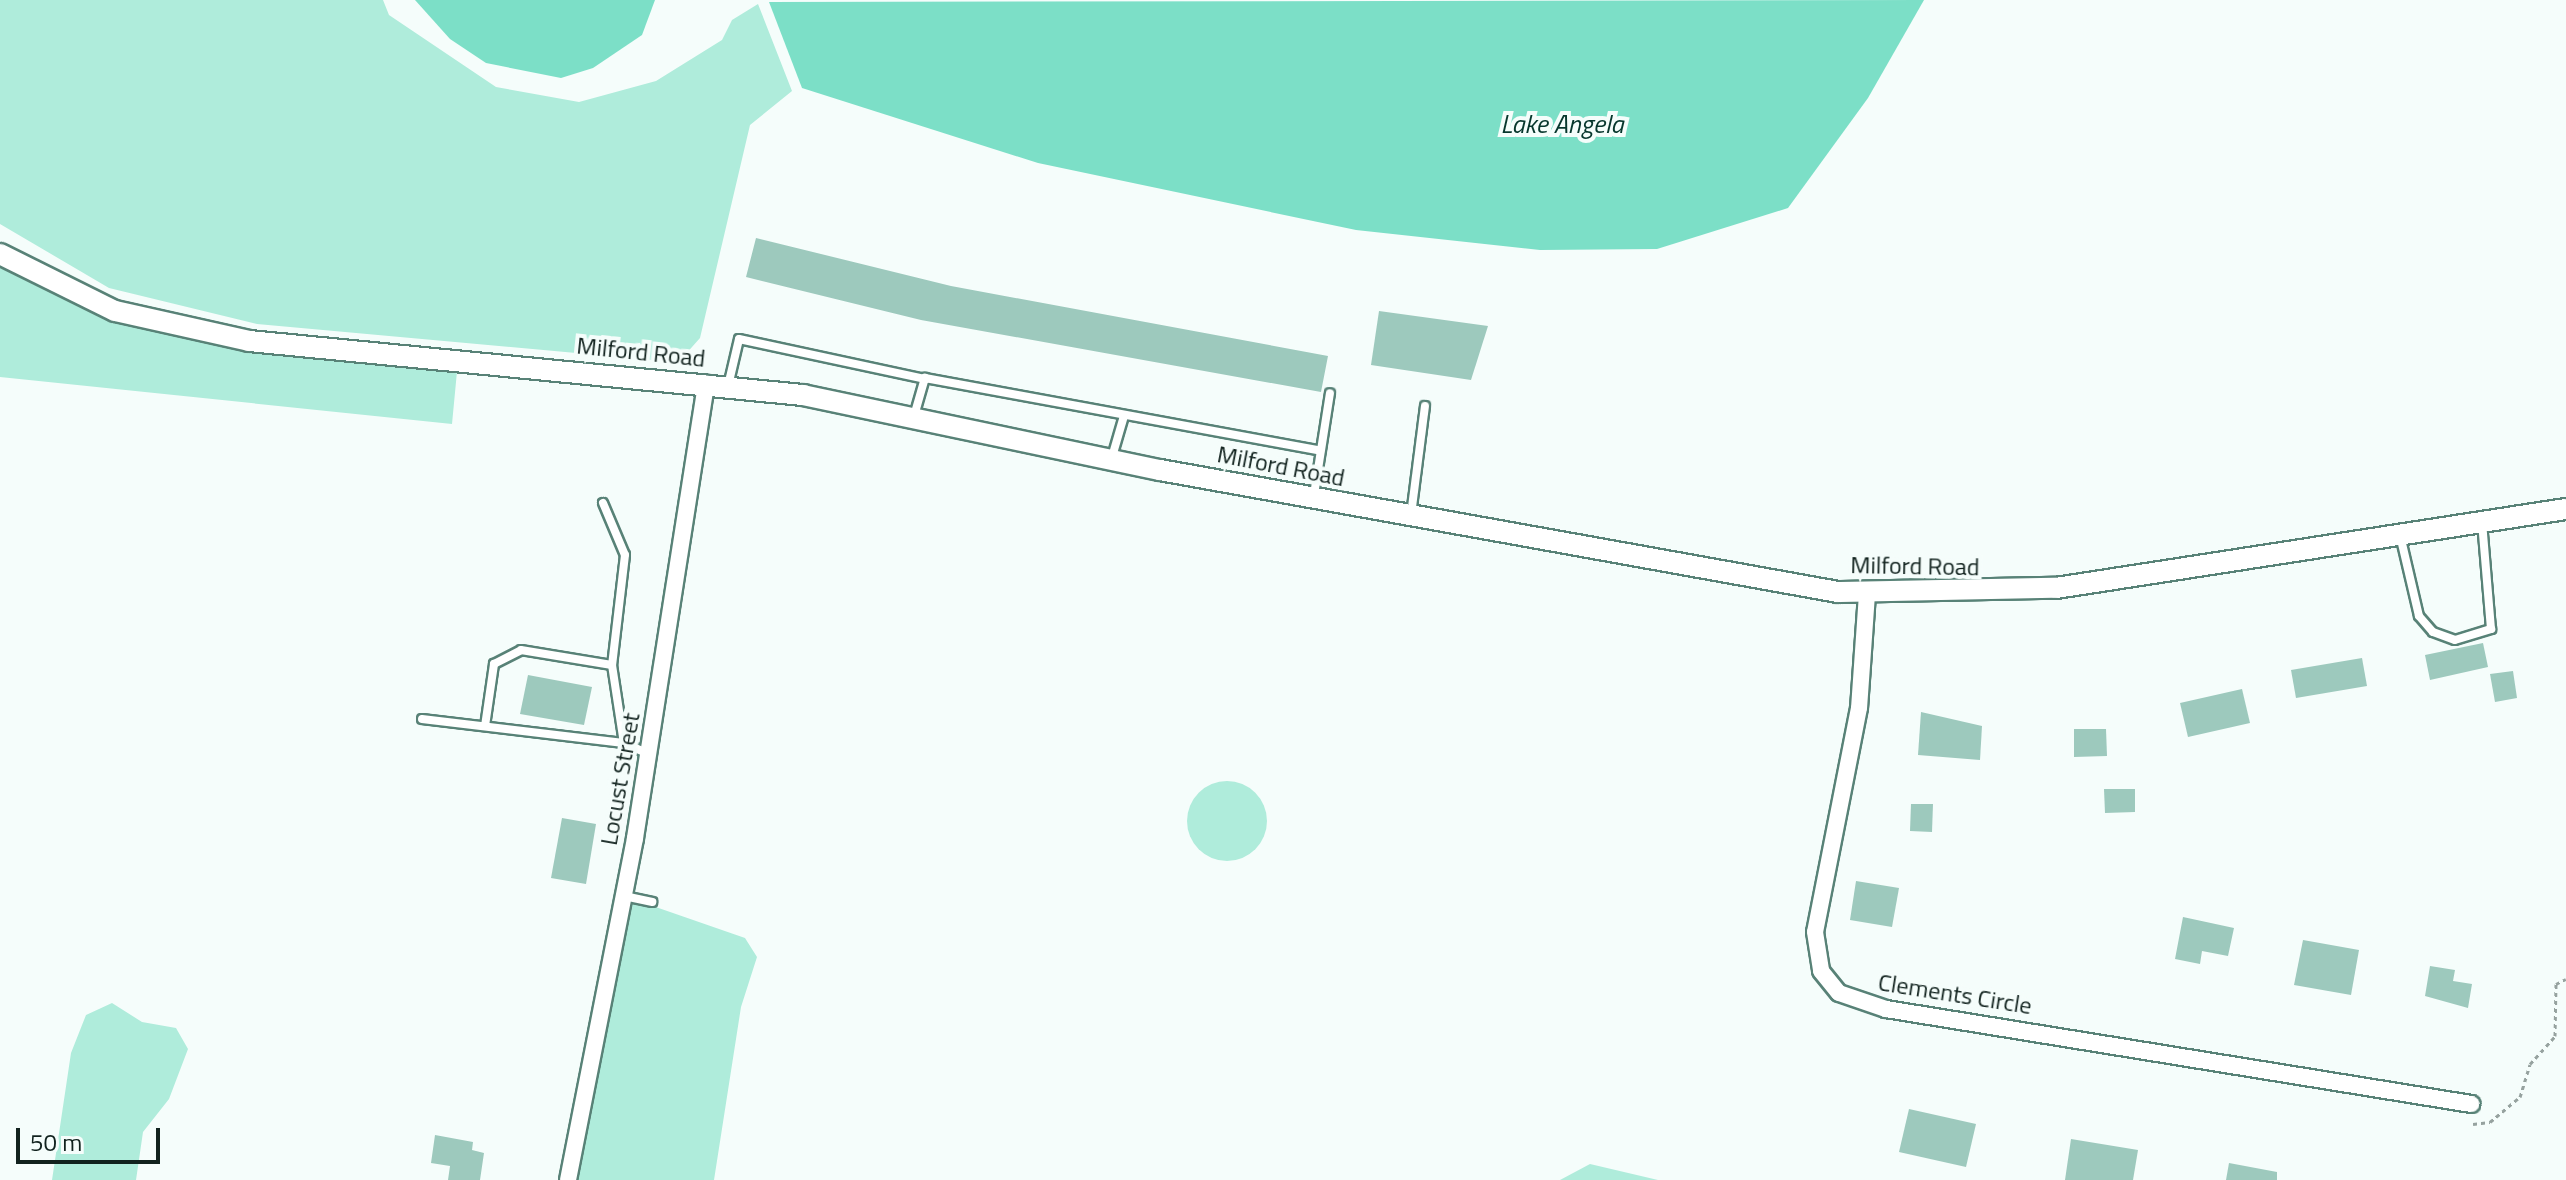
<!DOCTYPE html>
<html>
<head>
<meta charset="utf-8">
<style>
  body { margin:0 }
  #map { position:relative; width:2566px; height:1180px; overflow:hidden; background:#f5fdfb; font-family:"Titillium Web",sans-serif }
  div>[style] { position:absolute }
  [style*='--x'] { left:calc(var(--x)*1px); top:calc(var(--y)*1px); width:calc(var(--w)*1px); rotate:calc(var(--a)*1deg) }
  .green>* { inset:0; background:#afecdb }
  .round { border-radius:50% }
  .water>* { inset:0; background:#7cdfc7 }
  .building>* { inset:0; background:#9dc9bd }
  .path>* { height:3px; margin-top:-1.5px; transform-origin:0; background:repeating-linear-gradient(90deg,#96a29f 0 4px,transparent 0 8px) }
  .roads { filter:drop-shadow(2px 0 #588277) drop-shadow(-2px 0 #588277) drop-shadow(0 2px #588277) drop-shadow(0 -2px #588277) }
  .service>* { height:8px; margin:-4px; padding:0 4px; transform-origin:4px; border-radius:4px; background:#fff }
  .minor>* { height:16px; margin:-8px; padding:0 8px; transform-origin:8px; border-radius:8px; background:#fff }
  .tertiary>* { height:20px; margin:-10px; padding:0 10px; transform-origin:10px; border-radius:10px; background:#fff }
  span { translate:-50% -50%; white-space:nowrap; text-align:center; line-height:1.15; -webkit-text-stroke:8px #f5fdfb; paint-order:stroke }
  .street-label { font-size:24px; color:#11221e }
  .water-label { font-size:26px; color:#07372d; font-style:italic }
  .scale { position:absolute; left:16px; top:1128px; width:144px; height:36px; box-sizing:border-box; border:4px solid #11221e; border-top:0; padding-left:10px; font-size:24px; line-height:28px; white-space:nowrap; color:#11221e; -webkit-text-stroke:6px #f5fdfb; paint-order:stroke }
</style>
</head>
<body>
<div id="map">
  <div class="green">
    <i style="clip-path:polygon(0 0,383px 0,389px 15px,496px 87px,579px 102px,656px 81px,722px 40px,732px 20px,758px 4px,792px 91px,750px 125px,700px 338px,684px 356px,663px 361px,257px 324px,109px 288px,0 224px)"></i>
    <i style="clip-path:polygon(0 253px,115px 311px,249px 341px,458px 361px,452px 424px,0 377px)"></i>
    <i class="round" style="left:1187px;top:781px;width:80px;height:80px"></i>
    <i style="clip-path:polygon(624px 896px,745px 938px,757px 957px,741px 1007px,714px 1180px,568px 1180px)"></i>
    <i style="clip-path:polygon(112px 1003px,142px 1022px,176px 1028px,188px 1049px,169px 1099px,143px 1132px,136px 1180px,52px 1180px,71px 1053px,86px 1015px)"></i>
    <i style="clip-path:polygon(1590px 1164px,1658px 1180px,1560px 1180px)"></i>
  </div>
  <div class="water">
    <i style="clip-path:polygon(415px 0,655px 0,642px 35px,593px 68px,561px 78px,486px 63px,450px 39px)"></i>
    <i style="clip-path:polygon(1924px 0,1868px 98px,1788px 208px,1657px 249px,1540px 250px,1356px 230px,1038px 163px,802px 88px,769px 2px)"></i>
  </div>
  <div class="building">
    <i style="clip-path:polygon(756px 238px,951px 286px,1328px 356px,1321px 392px,921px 320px,746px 277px)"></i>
    <i style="clip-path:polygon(1379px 311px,1488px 326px,1471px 380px,1371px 365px)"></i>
    <i style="clip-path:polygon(2483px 643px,2488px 667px,2430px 680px,2425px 655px)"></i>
    <i style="clip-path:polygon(2362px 658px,2367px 686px,2296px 698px,2291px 670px)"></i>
    <i style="clip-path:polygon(2513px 671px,2517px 698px,2495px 702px,2490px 674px)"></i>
    <i style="clip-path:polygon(528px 675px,592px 687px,584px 725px,520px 714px)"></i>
    <i style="clip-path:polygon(2242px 689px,2250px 723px,2188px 737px,2180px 703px)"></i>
    <i style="clip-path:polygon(1921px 712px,1982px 726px,1980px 760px,1918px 755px)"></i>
    <i style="clip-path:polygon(2074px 729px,2106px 729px,2107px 756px,2074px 757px)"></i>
    <i style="clip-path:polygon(2104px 789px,2135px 789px,2135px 812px,2105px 813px)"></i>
    <i style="clip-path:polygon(1911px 804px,1933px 804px,1932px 832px,1910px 831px)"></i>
    <i style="clip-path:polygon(562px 818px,596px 824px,586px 884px,551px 878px)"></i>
    <i style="clip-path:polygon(1856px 881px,1899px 888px,1892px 927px,1850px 920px)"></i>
    <i style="clip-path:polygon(2183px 917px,2234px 928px,2228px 956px,2202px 951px,2200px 964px,2175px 959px)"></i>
    <i style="clip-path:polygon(2303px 940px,2359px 950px,2351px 995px,2294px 985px)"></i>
    <i style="clip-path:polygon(2430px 966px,2455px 970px,2453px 981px,2472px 984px,2468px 1008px,2425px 996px)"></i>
    <i style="clip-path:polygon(1909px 1109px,1976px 1124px,1966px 1167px,1899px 1152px)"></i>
    <i style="clip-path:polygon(435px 1135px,473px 1142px,472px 1150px,484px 1153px,480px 1180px,448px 1180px,450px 1166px,431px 1163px)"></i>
    <i style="clip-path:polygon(2071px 1139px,2138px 1150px,2133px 1180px,2065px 1180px)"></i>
    <i style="clip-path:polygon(2229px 1163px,2277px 1172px,2277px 1180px,2226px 1180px)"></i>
  </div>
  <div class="path">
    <i style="--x:2473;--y:1124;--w:17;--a:-7"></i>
    <i style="--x:2490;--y:1122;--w:39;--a:-40"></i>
    <i style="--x:2520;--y:1097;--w:34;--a:-73"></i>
    <i style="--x:2530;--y:1064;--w:38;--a:-48"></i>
    <i style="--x:2555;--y:1036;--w:52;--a:-88.9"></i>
    <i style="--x:2556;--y:984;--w:11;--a:-27"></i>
  </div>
  <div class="roads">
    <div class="service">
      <i style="--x:728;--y:386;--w:48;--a:-76.8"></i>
      <i style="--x:739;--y:339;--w:191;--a:12.1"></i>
      <i style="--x:914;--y:416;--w:40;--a:-74"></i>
      <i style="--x:925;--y:378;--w:400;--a:10.4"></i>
      <i style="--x:1112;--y:457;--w:43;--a:-73.7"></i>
      <i style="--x:1314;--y:495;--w:103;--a:-81.1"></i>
      <i style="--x:603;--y:503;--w:56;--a:67.1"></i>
      <i style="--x:625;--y:555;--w:111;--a:96.7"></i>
      <i style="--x:1411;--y:515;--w:110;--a:-82.7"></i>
      <i style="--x:2400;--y:535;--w:83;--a:76.8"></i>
      <i style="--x:2419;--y:616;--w:21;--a:49"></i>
      <i style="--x:2433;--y:632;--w:23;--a:20"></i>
      <i style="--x:2455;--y:640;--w:38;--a:-17"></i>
      <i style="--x:2491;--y:629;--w:108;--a:-94.8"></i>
      <i style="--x:422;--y:719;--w:203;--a:6.8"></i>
      <i style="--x:624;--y:743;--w:27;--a:24"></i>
      <i style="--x:485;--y:726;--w:63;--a:-81.7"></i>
      <i style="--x:494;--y:664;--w:30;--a:-27"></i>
      <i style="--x:521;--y:650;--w:92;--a:9.4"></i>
      <i style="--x:612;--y:665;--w:79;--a:81.3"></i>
      <i style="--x:624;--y:896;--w:29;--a:12"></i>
    </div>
    <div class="minor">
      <i style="--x:1867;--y:594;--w:114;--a:94"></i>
      <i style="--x:1859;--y:708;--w:228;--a:101.1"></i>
      <i style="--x:1815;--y:932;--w:39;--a:81"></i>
      <i style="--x:1821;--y:971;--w:28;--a:51"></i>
      <i style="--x:1839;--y:993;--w:50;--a:18.8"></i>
      <i style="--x:1886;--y:1009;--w:593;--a:9.22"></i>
      <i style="--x:568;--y:1180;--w:349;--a:-78.9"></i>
      <i style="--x:635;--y:838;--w:460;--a:-81.1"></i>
    </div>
    <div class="tertiary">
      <i style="--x:0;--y:254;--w:128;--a:26.4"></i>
      <i style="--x:115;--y:311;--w:137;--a:12.6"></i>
      <i style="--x:249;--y:341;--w:557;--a:5.57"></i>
      <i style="--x:803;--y:395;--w:365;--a:11.9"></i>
      <i style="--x:1160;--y:470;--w:689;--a:10.2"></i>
      <i style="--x:1838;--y:592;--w:218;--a:-1.1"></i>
      <i style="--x:2056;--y:588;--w:516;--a:-8.81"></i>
    </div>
  </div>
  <div class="street-label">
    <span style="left:641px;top:352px;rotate:6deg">Milford Road</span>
    <span style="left:1281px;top:466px;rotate:11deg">Milford Road</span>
    <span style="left:1915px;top:566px;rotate:1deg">Milford Road</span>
    <span style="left:620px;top:779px;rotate:-80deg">Locust Street</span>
    <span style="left:1955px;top:994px;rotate:9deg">Clements Circle</span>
  </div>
  <div class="water-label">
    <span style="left:1562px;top:124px">Lake Angela</span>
  </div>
  <div class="scale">50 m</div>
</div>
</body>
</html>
